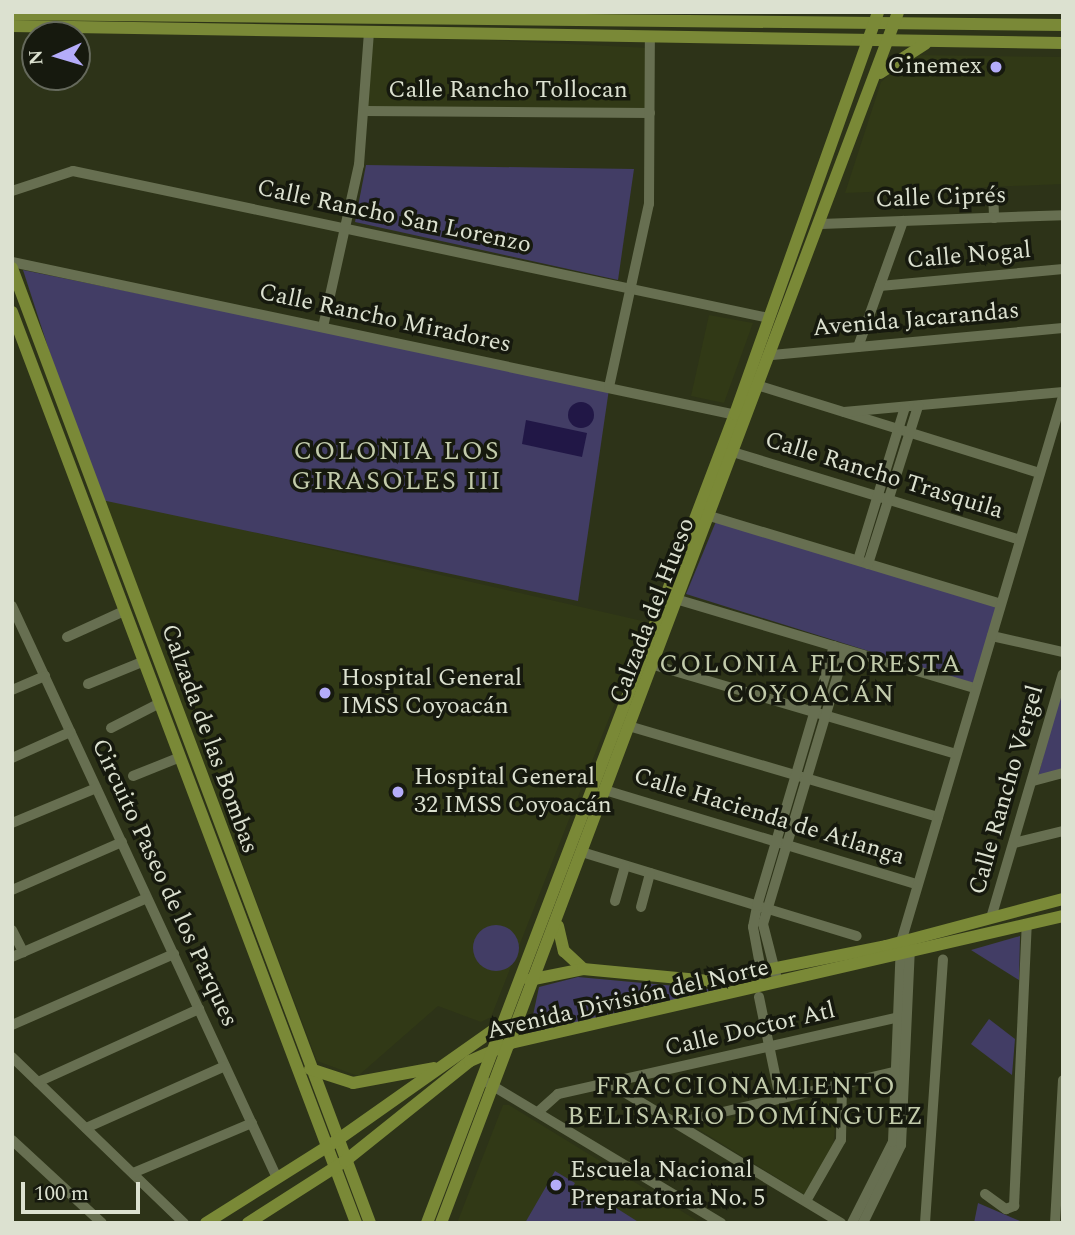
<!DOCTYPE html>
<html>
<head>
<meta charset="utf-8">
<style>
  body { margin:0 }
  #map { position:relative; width:1075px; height:1235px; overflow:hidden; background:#2d3318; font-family:Spectral,serif }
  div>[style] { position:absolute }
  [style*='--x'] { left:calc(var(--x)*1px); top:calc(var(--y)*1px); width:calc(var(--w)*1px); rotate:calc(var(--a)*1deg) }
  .built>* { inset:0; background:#313916 }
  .green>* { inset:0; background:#423d65 }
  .round { border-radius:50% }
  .water>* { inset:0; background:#211746 }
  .minor>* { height:10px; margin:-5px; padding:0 5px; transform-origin:5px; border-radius:5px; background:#676f51 }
  .major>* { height:12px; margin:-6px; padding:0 6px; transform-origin:6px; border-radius:6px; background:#7a8937 }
  .dots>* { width:19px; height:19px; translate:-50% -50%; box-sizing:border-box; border:4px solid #16190e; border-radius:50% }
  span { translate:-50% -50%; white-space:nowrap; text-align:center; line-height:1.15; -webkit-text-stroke:7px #16190e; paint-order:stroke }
  .poi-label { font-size:24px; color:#dce1d0 }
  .right { translate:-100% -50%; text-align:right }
  .left { translate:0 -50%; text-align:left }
  .street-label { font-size:24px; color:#dce1d0 }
  .neighbourhood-label { font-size:26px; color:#c2cbab; letter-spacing:2px }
  .frame { position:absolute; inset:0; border:14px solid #dce1d0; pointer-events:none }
  .north { position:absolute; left:21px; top:21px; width:70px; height:70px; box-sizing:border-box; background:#16190e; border:2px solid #65695c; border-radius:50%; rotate:266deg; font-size:19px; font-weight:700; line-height:28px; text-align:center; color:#dce1d0 }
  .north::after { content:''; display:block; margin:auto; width:24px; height:32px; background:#b4acf9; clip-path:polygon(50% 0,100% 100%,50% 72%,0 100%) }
  .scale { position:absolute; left:21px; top:1182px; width:119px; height:32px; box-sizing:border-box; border:4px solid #dce1d0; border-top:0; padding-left:9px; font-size:21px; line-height:24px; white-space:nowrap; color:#dce1d0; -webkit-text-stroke:5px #16190e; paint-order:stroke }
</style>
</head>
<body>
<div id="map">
  <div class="built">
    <i style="clip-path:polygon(369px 34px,650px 48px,648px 117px,364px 108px)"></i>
    <i style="clip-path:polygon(912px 55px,1063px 57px,1063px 184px,845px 193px,881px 82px)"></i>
    <i style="clip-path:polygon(709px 315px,753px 323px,724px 403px,691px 396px)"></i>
    <i style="clip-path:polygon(104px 498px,647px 622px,491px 1017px,481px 1022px,438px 1006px,358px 1076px,317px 1061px)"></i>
    <i style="clip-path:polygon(838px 1094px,833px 1148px,805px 1195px,693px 1126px)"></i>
    <i style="clip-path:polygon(503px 1105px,509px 1105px,701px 1223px,457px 1223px)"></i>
  </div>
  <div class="green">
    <i style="clip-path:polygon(366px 165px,634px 169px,618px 280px,355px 222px)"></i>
    <i style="clip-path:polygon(23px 270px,609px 389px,578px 601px,97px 499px)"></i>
    <i style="clip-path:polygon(717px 519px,997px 606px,974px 684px,686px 594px)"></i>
    <i style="clip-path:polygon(1063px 678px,1063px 770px,1038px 777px)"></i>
    <i class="round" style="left:473px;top:925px;width:46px;height:46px"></i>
    <i style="clip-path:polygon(1020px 936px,1019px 980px,971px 950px)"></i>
    <i style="clip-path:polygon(578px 977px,708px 989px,751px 986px,529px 1034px,539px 987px)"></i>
    <i style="clip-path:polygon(989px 1019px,1015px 1039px,1012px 1075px,971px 1044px)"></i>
    <i style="clip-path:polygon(555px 1171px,575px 1183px,570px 1192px,577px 1197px,583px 1187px,640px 1223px,525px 1223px)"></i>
    <i style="clip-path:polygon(978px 1203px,1020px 1221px,1020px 1223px,974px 1223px)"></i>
  </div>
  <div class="water">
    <i class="round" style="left:568px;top:402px;width:26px;height:26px"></i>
    <i style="clip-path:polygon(526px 420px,587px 433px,582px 457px,522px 444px)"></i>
  </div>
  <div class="minor">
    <i style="--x:365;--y:111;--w:285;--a:0.4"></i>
    <i style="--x:993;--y:188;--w:30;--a:88"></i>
    <i style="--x:12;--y:191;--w:64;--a:-18.2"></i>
    <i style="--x:73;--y:171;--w:711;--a:11.93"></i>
    <i style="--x:821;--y:224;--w:242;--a:-2.1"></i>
    <i style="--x:12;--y:262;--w:745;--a:11.93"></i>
    <i style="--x:880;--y:286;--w:184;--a:-5.3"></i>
    <i style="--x:323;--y:327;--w:166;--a:-77.5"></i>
    <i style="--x:359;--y:165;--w:132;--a:-85.7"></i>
    <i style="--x:858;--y:347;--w:134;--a:-70.3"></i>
    <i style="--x:772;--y:355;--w:292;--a:-5.3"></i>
    <i style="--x:760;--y:386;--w:293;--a:17.3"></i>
    <i style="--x:609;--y:387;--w:187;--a:-77.7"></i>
    <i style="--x:649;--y:204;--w:168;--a:-89.7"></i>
    <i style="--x:844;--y:412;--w:220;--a:-5.2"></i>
    <i style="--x:736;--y:453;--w:297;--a:17"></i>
    <i style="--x:703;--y:514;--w:311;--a:16.8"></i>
    <i style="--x:858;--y:560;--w:160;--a:-72.9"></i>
    <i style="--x:868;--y:564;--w:166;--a:-72.4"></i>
    <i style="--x:679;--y:600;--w:309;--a:16.6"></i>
    <i style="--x:12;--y:606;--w:630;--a:65.14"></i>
    <i style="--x:992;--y:636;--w:73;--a:12.7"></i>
    <i style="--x:67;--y:637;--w:63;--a:-24.5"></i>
    <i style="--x:654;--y:665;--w:315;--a:16.4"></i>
    <i style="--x:88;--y:684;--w:58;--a:-22.2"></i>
    <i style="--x:12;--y:690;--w:36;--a:-23"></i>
    <i style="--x:632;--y:727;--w:319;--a:16.4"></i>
    <i style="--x:111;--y:728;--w:53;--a:-27.1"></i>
    <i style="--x:12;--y:758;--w:64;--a:-24.1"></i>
    <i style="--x:133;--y:776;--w:48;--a:-21.8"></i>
    <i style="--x:1033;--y:781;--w:31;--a:-15"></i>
    <i style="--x:608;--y:791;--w:323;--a:16.8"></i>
    <i style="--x:12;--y:823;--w:91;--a:-22.6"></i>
    <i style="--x:1014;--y:843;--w:50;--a:-13.8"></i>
    <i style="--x:585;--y:853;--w:284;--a:17"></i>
    <i style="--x:12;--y:890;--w:120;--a:-23.6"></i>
    <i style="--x:615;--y:901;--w:36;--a:-74"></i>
    <i style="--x:641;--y:907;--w:35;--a:-75"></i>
    <i style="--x:991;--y:918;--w:254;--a:-73.6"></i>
    <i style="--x:12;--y:930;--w:25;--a:63"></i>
    <i style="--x:12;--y:957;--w:147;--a:-23.6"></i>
    <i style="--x:776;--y:975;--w:53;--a:-104.3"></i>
    <i style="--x:763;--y:924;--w:286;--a:-73.3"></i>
    <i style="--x:762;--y:976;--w:50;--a:-100.4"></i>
    <i style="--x:753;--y:927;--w:21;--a:-79"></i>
    <i style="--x:757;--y:906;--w:271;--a:-73.5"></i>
    <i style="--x:759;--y:997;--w:103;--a:78.3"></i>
    <i style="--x:12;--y:1025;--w:177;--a:-23.7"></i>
    <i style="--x:12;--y:1057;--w:239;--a:44"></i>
    <i style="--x:38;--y:1082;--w:177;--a:-24.4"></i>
    <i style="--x:488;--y:1083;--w:272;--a:31"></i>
    <i style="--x:609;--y:1083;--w:271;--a:31.1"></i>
    <i style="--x:538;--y:1112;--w:27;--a:-42"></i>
    <i style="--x:558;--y:1094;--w:346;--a:-12.7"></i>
    <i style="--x:676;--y:1123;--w:223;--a:-13.2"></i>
    <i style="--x:86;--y:1128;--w:152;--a:-24"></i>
    <i style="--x:12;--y:1140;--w:122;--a:42.7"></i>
    <i style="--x:133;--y:1173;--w:129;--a:-22.8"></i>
    <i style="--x:985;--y:1194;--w:26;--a:36"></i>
    <i style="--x:1006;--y:1209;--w:9;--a:-21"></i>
    <i style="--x:1014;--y:1206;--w:281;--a:-87.4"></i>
    <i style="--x:806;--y:1201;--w:70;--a:-60.2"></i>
    <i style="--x:841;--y:1140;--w:55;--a:-89"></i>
    <i style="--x:852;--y:1223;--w:91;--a:-63.2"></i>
    <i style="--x:893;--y:1142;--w:200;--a:-87.7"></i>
    <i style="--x:901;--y:942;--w:570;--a:-73.47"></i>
    <i style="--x:863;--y:1223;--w:87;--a:-64"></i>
    <i style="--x:901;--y:1145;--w:199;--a:-87.4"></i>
    <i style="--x:925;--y:1223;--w:264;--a:-86.1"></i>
    <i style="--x:1055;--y:1223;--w:143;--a:-86.8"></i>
  </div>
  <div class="major">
    <i style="--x:12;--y:14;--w:1051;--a:0.6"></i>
    <i style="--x:12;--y:26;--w:1051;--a:0.93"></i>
    <i style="--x:880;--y:73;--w:54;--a:-32.8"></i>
    <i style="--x:12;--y:268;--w:1020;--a:69.45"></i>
    <i style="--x:12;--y:312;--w:974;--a:69.31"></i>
    <i style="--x:558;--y:926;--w:26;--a:77"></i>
    <i style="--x:564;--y:951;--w:26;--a:43"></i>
    <i style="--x:529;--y:980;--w:55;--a:-11.5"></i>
    <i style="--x:583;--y:969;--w:129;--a:5.4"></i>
    <i style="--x:711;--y:981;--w:178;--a:-11.3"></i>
    <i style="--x:886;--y:946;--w:183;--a:-14.9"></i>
    <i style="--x:310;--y:1069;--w:45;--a:18"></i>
    <i style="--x:353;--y:1083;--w:82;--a:-10.5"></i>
    <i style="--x:206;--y:1223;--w:154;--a:-32.2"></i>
    <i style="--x:336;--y:1141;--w:199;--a:-35.2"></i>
    <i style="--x:248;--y:1223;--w:115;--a:-32.6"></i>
    <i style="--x:345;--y:1161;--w:160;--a:-38.7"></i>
    <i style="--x:470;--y:1061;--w:45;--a:-23.7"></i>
    <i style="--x:511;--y:1043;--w:566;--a:-12.96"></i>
    <i style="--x:427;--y:1223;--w:866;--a:-69.16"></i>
    <i style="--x:735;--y:414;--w:427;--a:-70.4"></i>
    <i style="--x:441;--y:1223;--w:1294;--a:-69.32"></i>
  </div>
  <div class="dots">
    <i style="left:996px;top:67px;background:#b4acf9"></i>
    <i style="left:325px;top:693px;background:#b4acf9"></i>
    <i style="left:398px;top:792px;background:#b4acf9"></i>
    <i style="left:556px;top:1185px;background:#b4acf9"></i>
  </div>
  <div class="poi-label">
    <span class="right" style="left:982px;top:67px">Cinemex</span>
    <span class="left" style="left:341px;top:693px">Hospital General<br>IMSS Coyoacán</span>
    <span class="left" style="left:414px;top:792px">Hospital General<br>32 IMSS Coyoacán</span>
    <span class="left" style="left:570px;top:1185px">Escuela Nacional<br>Preparatoria No. 5</span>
  </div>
  <div class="street-label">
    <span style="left:508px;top:91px">Calle Rancho Tollocan</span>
    <span style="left:941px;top:198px;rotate:-2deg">Calle Ciprés</span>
    <span style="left:394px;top:217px;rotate:12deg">Calle Rancho San Lorenzo</span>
    <span style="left:969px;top:256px;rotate:-5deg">Calle Nogal</span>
    <span style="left:385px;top:319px;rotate:12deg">Calle Rancho Miradores</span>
    <span style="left:916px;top:320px;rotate:-5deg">Avenida Jacarandas</span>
    <span style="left:884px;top:476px;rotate:17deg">Calle Rancho Trasquila</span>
    <span style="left:653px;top:611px;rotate:-69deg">Calzada del Hueso</span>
    <span style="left:209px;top:739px;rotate:70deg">Calzada de las Bombas</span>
    <span style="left:1007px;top:790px;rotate:-74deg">Calle Rancho Vergel</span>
    <span style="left:769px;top:817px;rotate:17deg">Calle Hacienda de Atlanga</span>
    <span style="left:164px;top:883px;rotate:65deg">Circuito Paseo de los Parques</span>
    <span style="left:628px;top:1000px;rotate:-13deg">Avenida División del Norte</span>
    <span style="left:750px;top:1030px;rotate:-13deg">Calle Doctor Atl</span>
  </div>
  <div class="neighbourhood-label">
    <span style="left:397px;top:467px">COLONIA LOS<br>GIRASOLES III</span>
    <span style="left:811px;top:680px">COLONIA FLORESTA<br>COYOACÁN</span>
    <span style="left:746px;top:1102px">FRACCIONAMIENTO<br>BELISARIO DOMÍNGUEZ</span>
  </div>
  <div class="frame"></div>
  <div class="north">N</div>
  <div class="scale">100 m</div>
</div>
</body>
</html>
